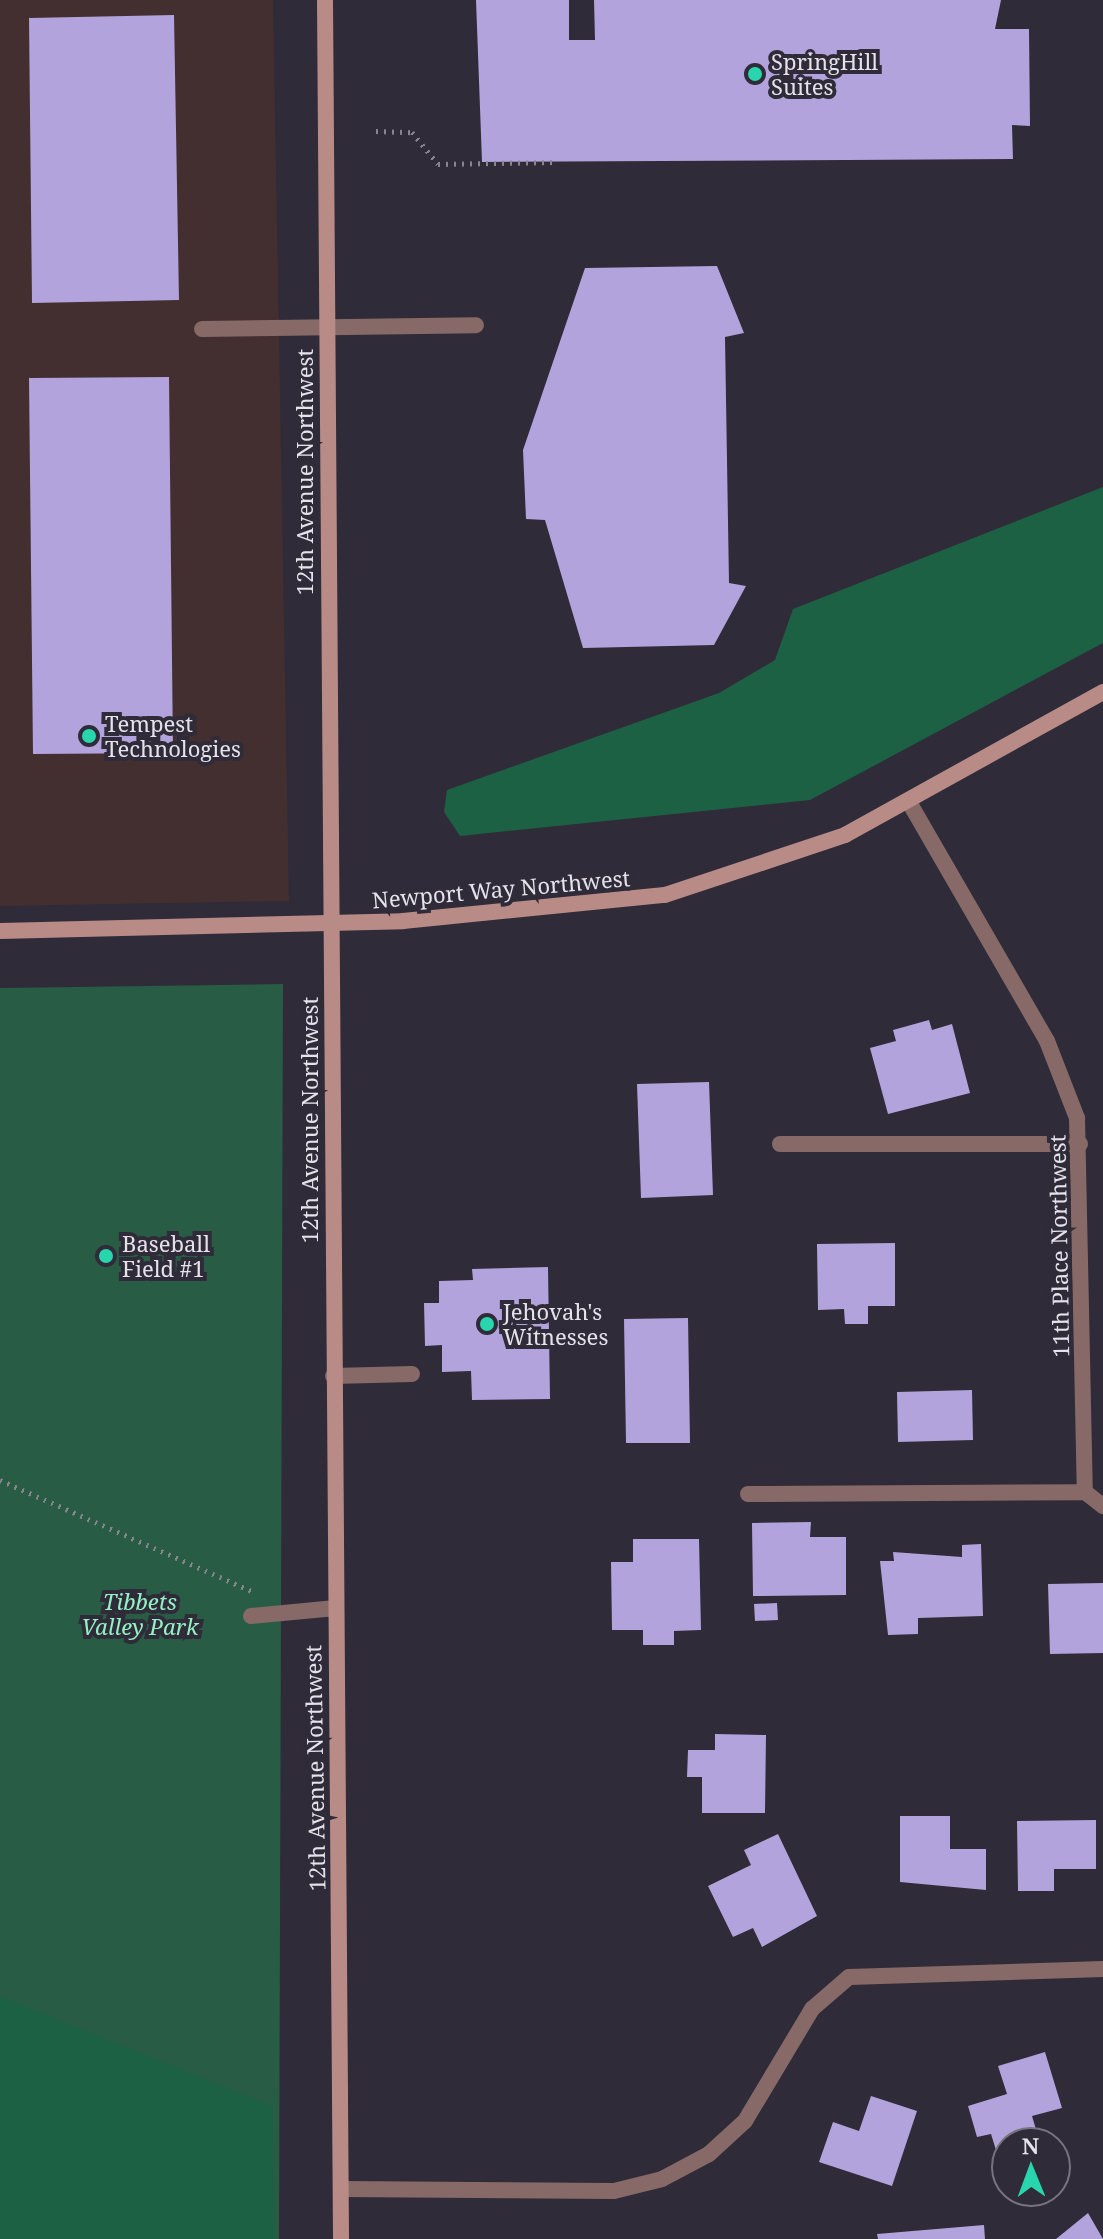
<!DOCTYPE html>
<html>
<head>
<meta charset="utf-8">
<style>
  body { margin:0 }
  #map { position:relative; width:1103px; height:2239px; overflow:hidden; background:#2f2b38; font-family:"Noto Serif",serif }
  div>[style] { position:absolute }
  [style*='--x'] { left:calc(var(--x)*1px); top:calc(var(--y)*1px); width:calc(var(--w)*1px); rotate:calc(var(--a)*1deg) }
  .commercial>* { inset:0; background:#432f2f }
  .green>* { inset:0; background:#285c44 }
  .forest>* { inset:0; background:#1d6144 }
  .building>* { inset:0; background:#b3a3dc }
  .path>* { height:5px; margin-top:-2.5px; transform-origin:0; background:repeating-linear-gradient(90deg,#88858f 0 2px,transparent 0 8px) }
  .lane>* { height:16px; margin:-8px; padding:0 8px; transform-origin:8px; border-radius:8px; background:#876a67 }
  .street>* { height:16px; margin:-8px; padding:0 8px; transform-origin:8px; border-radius:8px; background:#876a67 }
  .secondary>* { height:16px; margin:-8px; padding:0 8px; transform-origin:8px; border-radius:8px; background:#b98b87 }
  .dots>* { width:22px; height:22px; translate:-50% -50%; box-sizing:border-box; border:4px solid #2f2b38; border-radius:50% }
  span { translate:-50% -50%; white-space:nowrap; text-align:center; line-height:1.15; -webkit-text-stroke:8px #2f2b38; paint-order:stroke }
  .poi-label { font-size:22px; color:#e4e2ea }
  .left { translate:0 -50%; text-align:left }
  .street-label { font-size:22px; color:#e4e2ea }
  .park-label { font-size:22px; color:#92f2c3; font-style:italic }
  .north { position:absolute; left:991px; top:2127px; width:80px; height:80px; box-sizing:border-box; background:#2f2b38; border:2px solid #77747f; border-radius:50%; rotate:359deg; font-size:22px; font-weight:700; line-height:32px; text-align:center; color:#e4e2ea }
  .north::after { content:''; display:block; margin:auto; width:28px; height:36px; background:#29d5ac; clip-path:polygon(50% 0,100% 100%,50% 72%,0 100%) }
</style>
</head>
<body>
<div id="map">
  <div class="commercial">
    <i style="clip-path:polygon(0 0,273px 0,289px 901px,0 906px)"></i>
  </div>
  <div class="green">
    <i style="clip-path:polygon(283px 984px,279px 2239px,0 2239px,0 988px)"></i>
  </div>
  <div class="forest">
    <i style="clip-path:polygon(1103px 487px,1103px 643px,810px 800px,460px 836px,444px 812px,447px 790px,719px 693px,775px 660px,793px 609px)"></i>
    <i style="clip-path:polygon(0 1996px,272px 2106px,274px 2239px,0 2239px)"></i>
  </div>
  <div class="building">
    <i style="clip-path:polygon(476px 0,569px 0,569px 40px,595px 40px,594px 0,1001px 0,995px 29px,1029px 29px,1030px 126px,1012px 125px,1013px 159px,482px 162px)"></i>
    <i style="clip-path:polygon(174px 15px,179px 300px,32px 303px,29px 18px)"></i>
    <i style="clip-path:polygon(717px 266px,744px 333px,725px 337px,729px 583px,746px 586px,714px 645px,583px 648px,545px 520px,526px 519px,523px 450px,585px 268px)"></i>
    <i style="clip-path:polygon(169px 377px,173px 753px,33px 754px,29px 378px)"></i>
    <i style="clip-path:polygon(929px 1020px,932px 1030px,952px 1024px,970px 1093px,888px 1114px,870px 1048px,896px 1041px,893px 1030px)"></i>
    <i style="clip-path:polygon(709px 1082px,713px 1195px,641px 1198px,637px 1084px)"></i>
    <i style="clip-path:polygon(895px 1243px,895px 1306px,868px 1306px,868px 1324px,845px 1324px,844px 1309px,818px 1310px,817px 1244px)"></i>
    <i style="clip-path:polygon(548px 1267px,550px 1399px,472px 1400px,471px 1371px,442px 1372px,442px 1345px,425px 1346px,424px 1303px,439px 1303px,439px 1281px,473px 1280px,472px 1269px)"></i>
    <i style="clip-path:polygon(688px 1318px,690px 1443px,626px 1443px,624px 1319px)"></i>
    <i style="clip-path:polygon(972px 1390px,973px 1440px,898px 1442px,897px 1392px)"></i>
    <i style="clip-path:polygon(811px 1522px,810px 1537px,846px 1537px,846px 1595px,753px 1596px,752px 1523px)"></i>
    <i style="clip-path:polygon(633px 1539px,699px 1539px,701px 1630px,674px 1631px,674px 1645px,643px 1645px,643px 1630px,612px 1630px,611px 1562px,633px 1562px)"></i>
    <i style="clip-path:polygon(981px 1544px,983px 1616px,918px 1618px,918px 1634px,888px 1635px,880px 1561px,894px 1561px,893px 1552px,962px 1557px,962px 1545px)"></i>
    <i style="clip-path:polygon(1103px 1583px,1103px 1653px,1050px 1654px,1048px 1584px)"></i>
    <i style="clip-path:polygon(777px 1603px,778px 1620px,755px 1621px,754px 1604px)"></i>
    <i style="clip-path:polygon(715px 1734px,766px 1735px,765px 1813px,702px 1813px,702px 1777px,687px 1777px,688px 1750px,715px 1750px)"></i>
    <i style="clip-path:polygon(900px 1816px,950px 1816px,950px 1849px,986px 1849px,986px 1890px,900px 1882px)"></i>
    <i style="clip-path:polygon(1096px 1820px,1096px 1869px,1054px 1869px,1054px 1891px,1018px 1891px,1017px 1821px)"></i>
    <i style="clip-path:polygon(778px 1834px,817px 1916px,762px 1947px,753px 1928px,733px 1937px,708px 1886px,751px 1865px,744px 1850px)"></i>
    <i style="clip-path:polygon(1045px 2052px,1062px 2108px,1032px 2116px,1040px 2143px,1007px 2143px,1007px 2160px,1000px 2163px,991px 2134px,977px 2137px,968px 2106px,1007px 2094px,998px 2066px)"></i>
    <i style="clip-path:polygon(871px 2096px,917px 2111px,892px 2186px,819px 2162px,833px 2122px,859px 2131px)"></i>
    <i style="clip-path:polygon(1088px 2213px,1103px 2239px,1056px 2239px)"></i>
    <i style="clip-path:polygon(984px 2225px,985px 2239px,878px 2239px,877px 2234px)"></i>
  </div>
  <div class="path">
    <i style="--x:376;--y:131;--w:36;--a:2"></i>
    <i style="--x:412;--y:132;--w:41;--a:50.9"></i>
    <i style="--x:438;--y:164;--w:120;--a:-1"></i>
    <i style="--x:0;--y:1480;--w:275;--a:23.8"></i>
  </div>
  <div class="lane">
    <i style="--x:202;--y:329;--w:274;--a:-0.8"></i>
    <i style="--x:780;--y:1144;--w:300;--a:0"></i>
    <i style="--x:333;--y:1376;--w:79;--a:-1.5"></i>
    <i style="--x:748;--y:1494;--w:337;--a:-0.3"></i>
    <i style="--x:251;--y:1616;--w:85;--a:-5.4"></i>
  </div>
  <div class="street">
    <i style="--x:909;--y:802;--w:276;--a:60"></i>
    <i style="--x:1047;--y:1041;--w:83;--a:68.7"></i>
    <i style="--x:1077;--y:1118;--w:374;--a:88.8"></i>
    <i style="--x:1085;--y:1492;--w:23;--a:38"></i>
    <i style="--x:341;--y:2189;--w:273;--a:0.4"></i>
    <i style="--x:614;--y:2191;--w:49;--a:-14"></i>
    <i style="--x:662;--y:2179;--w:53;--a:-28"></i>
    <i style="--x:709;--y:2154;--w:49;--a:-42.5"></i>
    <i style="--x:745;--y:2121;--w:131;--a:-59.1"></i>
    <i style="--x:812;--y:2009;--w:49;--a:-40.9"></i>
    <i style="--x:849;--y:1977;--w:254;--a:-1.8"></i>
  </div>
  <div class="secondary">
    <i style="--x:325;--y:0;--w:2239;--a:89.59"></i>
    <i style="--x:0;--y:931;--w:403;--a:-1.4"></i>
    <i style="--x:403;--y:921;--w:263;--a:-5.7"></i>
    <i style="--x:665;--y:895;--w:190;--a:-18.4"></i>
    <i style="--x:845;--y:835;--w:295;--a:-29"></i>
  </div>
  <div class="dots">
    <i style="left:755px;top:74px;background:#29d5ac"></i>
    <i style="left:89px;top:736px;background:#29d5ac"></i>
    <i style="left:106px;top:1256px;background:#29d5ac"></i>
    <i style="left:487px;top:1324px;background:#29d5ac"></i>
  </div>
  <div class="poi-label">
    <span class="left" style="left:771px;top:74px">SpringHill<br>Suites</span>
    <span class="left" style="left:105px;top:736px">Tempest<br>Technologies</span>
    <span class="left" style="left:122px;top:1256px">Baseball<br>Field #1</span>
    <span class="left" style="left:503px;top:1324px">Jehovah's<br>Witnesses</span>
  </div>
  <div class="street-label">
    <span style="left:305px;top:472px;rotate:-90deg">12th Avenue Northwest</span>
    <span style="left:501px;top:889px;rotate:-5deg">Newport Way Northwest</span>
    <span style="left:310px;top:1120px;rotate:-90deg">12th Avenue Northwest</span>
    <span style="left:1059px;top:1246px;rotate:-91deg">11th Place Northwest</span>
    <span style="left:315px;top:1768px;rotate:-91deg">12th Avenue Northwest</span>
  </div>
  <div class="park-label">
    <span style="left:140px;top:1614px">Tibbets<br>Valley Park</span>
  </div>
  <div class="north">N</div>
</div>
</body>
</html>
